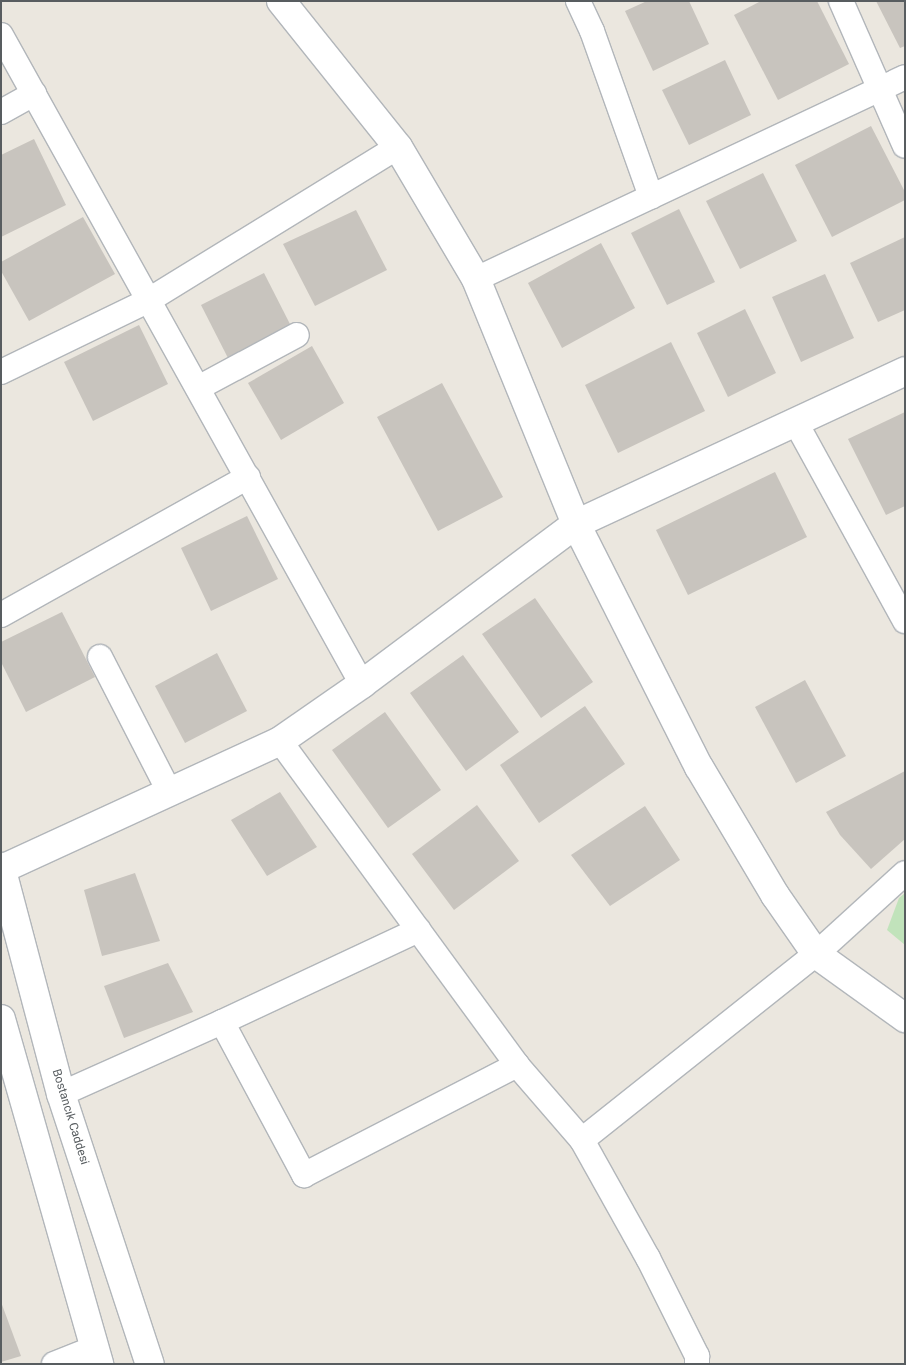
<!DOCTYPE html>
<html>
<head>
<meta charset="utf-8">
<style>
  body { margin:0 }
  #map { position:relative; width:906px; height:1365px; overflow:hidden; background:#ebe7df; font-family:Roboto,sans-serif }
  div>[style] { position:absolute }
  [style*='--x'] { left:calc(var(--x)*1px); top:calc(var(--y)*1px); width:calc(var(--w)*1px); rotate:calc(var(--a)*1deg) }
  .green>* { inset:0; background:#c1e3bb }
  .building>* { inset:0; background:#c8c4be }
  .roads { filter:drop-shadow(1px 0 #b2b6ba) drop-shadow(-1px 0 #b2b6ba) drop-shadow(0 1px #b2b6ba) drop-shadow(0 -1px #b2b6ba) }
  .street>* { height:24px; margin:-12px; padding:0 12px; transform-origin:12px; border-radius:12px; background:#fff }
  .secondary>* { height:28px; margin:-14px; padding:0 14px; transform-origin:14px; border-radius:14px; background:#fff }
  span { translate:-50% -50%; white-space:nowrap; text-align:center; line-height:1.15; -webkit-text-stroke:5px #fff; paint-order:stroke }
  .street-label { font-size:12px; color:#585d60 }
  .frame { position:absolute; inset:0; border:2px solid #585d60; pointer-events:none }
</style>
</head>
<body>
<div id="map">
  <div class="green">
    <i style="clip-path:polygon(905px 893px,905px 945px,887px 930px,899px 898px)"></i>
  </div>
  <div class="building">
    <i style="clip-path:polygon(647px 1px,689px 1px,709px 44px,653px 71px,625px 11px)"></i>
    <i style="clip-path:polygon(761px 1px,817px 1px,849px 64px,778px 100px,734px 15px)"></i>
    <i style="clip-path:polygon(876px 1px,905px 1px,905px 46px,900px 48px)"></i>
    <i style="clip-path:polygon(725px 60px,751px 115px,689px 145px,662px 90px)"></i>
    <i style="clip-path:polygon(871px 126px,905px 192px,905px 200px,832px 237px,795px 165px)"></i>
    <i style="clip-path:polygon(34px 139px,66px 205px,1px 237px,1px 155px)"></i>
    <i style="clip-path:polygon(763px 173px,797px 241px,740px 269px,706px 201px)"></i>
    <i style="clip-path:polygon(679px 209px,715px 282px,667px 305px,631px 233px)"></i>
    <i style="clip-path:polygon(356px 210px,387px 270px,315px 306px,283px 244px)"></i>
    <i style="clip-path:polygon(83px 217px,115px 274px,29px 321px,1px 271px,1px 262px)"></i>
    <i style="clip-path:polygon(905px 237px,905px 310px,878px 322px,850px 263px)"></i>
    <i style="clip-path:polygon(601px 243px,635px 308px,562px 348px,528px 283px)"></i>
    <i style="clip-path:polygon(264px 273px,292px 328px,229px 360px,201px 305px)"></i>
    <i style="clip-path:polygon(825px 274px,854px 338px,801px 362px,772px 297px)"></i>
    <i style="clip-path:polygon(745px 309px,776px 373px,728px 397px,697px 333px)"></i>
    <i style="clip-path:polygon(139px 325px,168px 384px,93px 421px,64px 362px)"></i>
    <i style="clip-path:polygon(671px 342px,705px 411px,618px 453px,585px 385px)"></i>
    <i style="clip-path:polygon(312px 346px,344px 403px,281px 440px,248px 383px)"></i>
    <i style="clip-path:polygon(442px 383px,503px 497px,438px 531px,377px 417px)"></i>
    <i style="clip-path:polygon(905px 412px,905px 506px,886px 515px,848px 439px)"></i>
    <i style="clip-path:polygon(775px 472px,807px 537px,688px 595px,656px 530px)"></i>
    <i style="clip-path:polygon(247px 516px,278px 579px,211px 611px,181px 548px)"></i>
    <i style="clip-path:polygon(535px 598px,593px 682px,541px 718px,482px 634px)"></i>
    <i style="clip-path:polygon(62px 612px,95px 677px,26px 712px,1px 662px,1px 642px)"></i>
    <i style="clip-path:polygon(217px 653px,247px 711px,185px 743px,155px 686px)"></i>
    <i style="clip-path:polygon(463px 655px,519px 732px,466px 771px,410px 693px)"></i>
    <i style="clip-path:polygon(805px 680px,846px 756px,796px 783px,755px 707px)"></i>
    <i style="clip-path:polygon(585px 706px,625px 764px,539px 823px,500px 765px)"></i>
    <i style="clip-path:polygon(385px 712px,441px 790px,388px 828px,332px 750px)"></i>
    <i style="clip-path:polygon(905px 771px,905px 839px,871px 869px,840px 835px,826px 812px)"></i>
    <i style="clip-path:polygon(280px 792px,317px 847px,267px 876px,231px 820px)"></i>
    <i style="clip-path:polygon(477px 805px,519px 861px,454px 910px,412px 854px)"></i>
    <i style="clip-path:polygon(645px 806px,680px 860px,610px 906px,571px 855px)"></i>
    <i style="clip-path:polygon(135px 873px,160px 941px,102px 956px,84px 890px)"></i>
    <i style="clip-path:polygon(168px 963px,193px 1012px,124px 1038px,104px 986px)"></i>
    <i style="clip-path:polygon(1px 1302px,21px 1356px,1px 1362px)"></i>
  </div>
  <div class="roads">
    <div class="street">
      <i style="--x:578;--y:1;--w:33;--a:65"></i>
      <i style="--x:592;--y:31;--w:176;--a:70.4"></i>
      <i style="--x:841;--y:1;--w:158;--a:66.2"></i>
      <i style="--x:1;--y:35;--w:743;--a:60.92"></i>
      <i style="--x:1;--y:112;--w:38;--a:-29"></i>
      <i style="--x:476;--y:279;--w:474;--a:-25.2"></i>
      <i style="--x:1;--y:372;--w:165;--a:-25.9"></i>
      <i style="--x:149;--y:300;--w:292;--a:-31.6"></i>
      <i style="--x:198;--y:388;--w:112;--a:-28.2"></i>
      <i style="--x:796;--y:423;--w:226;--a:61.2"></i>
      <i style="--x:1;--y:615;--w:283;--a:-29.2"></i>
      <i style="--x:100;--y:657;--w:153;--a:62.8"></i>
      <i style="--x:280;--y:741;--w:401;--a:53.8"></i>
      <i style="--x:517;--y:1065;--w:99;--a:49.1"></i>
      <i style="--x:582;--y:1140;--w:299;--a:-38.5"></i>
      <i style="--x:816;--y:954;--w:120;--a:-42.3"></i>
      <i style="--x:222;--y:1022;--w:174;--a:61.8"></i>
      <i style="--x:304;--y:1175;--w:240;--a:-27.3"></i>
      <i style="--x:61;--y:1094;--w:176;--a:-24.1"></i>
      <i style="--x:222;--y:1022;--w:217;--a:-25.1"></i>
      <i style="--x:582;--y:1140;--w:135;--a:60.8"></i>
      <i style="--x:648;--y:1258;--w:110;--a:63.4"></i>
      <i style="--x:697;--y:1356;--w:8;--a:90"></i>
      <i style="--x:54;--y:1364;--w:43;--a:-21.8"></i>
    </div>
    <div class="secondary">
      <i style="--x:281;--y:1;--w:187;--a:51.3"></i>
      <i style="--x:398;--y:147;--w:153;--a:59.4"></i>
      <i style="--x:476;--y:279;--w:265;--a:67.8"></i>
      <i style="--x:576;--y:524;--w:272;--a:63.2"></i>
      <i style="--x:699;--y:767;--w:149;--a:59.3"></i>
      <i style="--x:775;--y:895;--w:72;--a:55.2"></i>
      <i style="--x:816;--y:954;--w:110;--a:35.7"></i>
      <i style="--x:1;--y:867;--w:235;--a:75.2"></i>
      <i style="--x:61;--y:1094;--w:284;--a:71.8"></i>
      <i style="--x:2;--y:869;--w:306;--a:-24.7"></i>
      <i style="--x:280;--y:741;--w:100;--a:-34.8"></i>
      <i style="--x:362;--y:684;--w:267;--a:-36.8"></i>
      <i style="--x:576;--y:524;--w:363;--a:-24.9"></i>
      <i style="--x:1;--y:1019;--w:359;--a:74.1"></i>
    </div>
  </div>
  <div class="street-label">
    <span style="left:70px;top:1117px;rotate:73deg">Bostancık Caddesi</span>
  </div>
  <div class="frame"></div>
</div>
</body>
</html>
